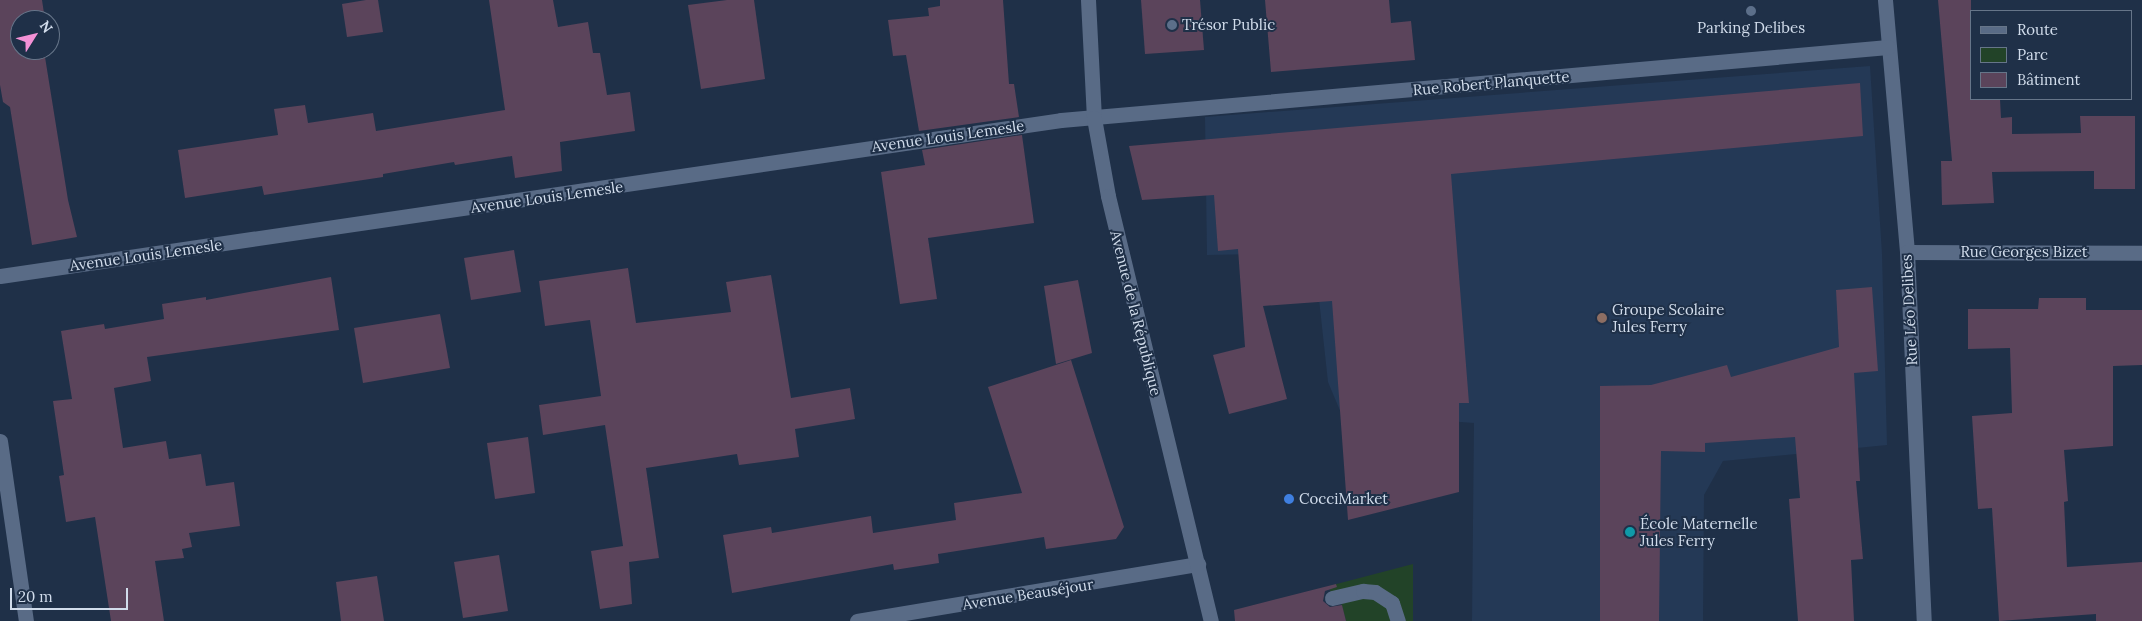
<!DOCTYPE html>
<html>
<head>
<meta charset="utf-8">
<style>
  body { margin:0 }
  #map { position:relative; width:2142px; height:621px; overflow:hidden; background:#1f3048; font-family:Lora,serif }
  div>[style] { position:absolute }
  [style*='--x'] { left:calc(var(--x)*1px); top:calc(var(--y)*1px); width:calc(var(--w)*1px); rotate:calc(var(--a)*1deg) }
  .built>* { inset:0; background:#243956 }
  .green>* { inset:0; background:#224328 }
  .building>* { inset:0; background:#5b445b }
  .lane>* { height:15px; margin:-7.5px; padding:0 7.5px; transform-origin:7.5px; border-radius:7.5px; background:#596b86 }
  .street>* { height:15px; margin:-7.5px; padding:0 7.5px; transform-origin:7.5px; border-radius:7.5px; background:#596b86 }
  .secondary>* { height:15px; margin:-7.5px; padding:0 7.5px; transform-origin:7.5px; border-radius:7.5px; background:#596b86 }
  .dots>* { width:14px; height:14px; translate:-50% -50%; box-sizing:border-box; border:2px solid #1f3048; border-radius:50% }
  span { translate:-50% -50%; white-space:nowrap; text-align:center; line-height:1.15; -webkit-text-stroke:4px #1f3048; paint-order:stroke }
  .poi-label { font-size:15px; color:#d1dceb }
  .left { translate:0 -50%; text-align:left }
  .street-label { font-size:15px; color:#d1dceb }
  .legend { position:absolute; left:1970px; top:10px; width:162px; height:90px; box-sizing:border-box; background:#1f3048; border:1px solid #667589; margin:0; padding:6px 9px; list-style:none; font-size:15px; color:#d1dceb }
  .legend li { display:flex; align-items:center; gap:10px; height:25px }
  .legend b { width:25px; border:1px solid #667589 }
  .north { position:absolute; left:10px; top:10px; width:50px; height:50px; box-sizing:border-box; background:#1f3048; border:1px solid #667589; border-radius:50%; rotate:54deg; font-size:14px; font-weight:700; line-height:20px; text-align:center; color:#d1dceb }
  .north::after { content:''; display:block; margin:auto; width:18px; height:22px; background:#f391d6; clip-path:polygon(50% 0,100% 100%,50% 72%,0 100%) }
  .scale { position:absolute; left:10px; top:588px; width:118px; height:22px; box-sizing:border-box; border:2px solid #d1dceb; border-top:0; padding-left:6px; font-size:15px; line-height:18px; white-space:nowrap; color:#d1dceb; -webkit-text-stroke:4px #1f3048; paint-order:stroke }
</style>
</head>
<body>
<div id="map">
  <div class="built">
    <i style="clip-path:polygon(1870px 66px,1882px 254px,1887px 445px,1723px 461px,1704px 495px,1703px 621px,1472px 621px,1474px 423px,1341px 413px,1328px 382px,1314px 253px,1207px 255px,1205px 117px)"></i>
  </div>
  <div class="green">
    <i style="clip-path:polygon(1413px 564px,1413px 621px,1346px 621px,1340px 599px,1332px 598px,1329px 586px)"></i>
  </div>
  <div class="building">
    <i style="clip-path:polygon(0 0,42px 0,45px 20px,20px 20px,20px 50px,50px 50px,50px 55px,45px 57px,68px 200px,77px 237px,32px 245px,10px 107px,3px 102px,0 85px)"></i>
    <i style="clip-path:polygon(366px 0,378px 0,383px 32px,347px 37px,342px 4px)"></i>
    <i style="clip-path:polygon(489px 0,553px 0,558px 27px,588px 22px,593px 53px,600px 53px,607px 95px,630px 92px,635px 131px,560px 142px,562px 171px,515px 178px,512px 156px,455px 165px,454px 162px,383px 174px,383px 177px,264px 195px,262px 186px,185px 198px,178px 150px,278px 135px,274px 109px,305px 105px,308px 123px,373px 113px,376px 131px,505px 110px)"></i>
    <i style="clip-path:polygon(727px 0,754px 0,765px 79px,701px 89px,688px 5px)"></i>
    <i style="clip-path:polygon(940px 0,1003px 0,1009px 84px,1014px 84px,1019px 117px,919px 131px,906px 55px,893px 56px,888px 20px,929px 16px,928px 8px,940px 6px)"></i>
    <i style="clip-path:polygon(1141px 0,1200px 0,1204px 50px,1145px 54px)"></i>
    <i style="clip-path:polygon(1265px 0,1389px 0,1391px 23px,1411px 21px,1415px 60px,1271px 72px)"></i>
    <i style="clip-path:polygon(1938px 0,1971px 0,1971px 99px,2000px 99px,2001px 118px,2012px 117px,2012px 134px,2081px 133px,2080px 116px,2135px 116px,2135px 189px,2094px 189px,2094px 171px,1992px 172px,1994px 203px,1942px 205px,1941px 161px,1952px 161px)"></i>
    <i style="clip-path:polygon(1860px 83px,1863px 136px,1451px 174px,1469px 403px,1459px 403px,1459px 492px,1348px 520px,1332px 301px,1263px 306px,1287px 399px,1229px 414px,1213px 355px,1245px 347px,1238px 249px,1218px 251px,1214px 195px,1142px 200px,1129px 146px)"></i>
    <i style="clip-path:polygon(1022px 135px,1034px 223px,928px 238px,937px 299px,900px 304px,881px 172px,925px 165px,922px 150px)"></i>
    <i style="clip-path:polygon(514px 250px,521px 292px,471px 300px,464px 258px)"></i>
    <i style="clip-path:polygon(628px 268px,636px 323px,731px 312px,726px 282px,771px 275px,791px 398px,850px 388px,855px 419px,795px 429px,799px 457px,739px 465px,737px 454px,646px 468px,659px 558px,629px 562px,632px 604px,600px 609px,591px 551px,623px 546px,605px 425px,543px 435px,539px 405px,601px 396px,590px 320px,545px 326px,539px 281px)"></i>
    <i style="clip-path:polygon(331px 277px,339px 330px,147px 357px,151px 381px,114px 388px,123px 448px,166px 441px,169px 459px,201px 454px,206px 486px,234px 482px,240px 526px,189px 533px,192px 547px,182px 549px,184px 558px,155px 561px,164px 621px,111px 621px,95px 517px,66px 522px,59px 476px,64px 475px,53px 401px,72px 399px,61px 331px,104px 324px,105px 329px,164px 319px,162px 304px,206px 297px,206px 300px)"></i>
    <i style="clip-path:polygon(1078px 280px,1092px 353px,1056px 364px,1044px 286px)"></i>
    <i style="clip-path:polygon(1872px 287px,1878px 371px,1854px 373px,1860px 481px,1856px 481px,1863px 559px,1851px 560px,1854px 621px,1798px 621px,1789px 499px,1800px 498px,1795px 437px,1705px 443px,1705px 452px,1661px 451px,1659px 621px,1600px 621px,1600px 386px,1651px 385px,1727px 365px,1731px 377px,1839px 347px,1836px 290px)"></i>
    <i style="clip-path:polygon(2039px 298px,2086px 298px,2086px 310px,2142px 310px,2142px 365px,2113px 366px,2113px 446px,2064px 450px,2068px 501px,2064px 502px,2067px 567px,2142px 562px,2142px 621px,2096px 621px,2096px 614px,1999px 621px,1992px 508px,1978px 509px,1972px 416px,2012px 413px,2010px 348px,1968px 349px,1968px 309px,2038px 309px)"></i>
    <i style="clip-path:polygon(440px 314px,450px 368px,363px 383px,354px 328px)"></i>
    <i style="clip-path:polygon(1071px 360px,1124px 527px,1116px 539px,1046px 549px,1044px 537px,938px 554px,939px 563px,894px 570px,893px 564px,732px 593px,723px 535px,771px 527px,772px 533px,871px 516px,873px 533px,956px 520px,954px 503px,1022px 493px,988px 387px)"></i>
    <i style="clip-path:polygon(528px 437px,535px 493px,495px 499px,487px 443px)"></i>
    <i style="clip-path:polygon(499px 555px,508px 611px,463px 618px,454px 562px)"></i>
    <i style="clip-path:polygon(377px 576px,384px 621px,341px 621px,336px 582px)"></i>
    <i style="clip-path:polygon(1336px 584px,1337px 587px,1325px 591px,1323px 601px,1330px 607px,1342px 605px,1346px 621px,1235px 621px,1234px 610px)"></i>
  </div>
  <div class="lane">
    <i style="--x:1332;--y:598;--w:32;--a:-13"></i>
    <i style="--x:1363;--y:591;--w:12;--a:5"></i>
    <i style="--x:1375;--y:592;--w:20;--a:33"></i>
    <i style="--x:1392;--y:603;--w:19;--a:72"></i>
  </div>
  <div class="street">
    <i style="--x:1885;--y:0;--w:253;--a:85"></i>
    <i style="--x:1907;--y:252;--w:369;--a:87.4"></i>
    <i style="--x:1907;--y:252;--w:235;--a:0.2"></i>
    <i style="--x:0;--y:276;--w:1072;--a:-8.36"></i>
    <i style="--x:1061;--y:120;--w:830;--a:-5.04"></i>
    <i style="--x:0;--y:441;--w:182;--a:81.8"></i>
    <i style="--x:857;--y:621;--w:346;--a:-9.5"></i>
  </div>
  <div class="secondary">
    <i style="--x:1088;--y:0;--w:118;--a:87.1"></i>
    <i style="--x:1094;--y:118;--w:79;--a:79.8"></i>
    <i style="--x:1108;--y:196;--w:437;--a:76.4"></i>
  </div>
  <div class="dots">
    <i style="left:1751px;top:11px;background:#5c6f8a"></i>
    <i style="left:1172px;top:25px;background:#5c6f8a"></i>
    <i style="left:1602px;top:318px;background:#8d6e63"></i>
    <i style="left:1289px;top:499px;background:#3f7fe0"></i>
    <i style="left:1630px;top:532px;background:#0f9aa8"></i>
  </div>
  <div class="poi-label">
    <span class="left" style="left:1182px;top:25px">Trésor Public</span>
    <span style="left:1751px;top:28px">Parking Delibes</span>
    <span class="left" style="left:1612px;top:318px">Groupe Scolaire<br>Jules Ferry</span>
    <span class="left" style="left:1299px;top:499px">CocciMarket</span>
    <span class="left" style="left:1640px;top:532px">École Maternelle<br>Jules Ferry</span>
  </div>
  <div class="street-label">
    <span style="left:1491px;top:83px;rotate:-5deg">Rue Robert Planquette</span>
    <span style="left:948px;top:136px;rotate:-8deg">Avenue Louis Lemesle</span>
    <span style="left:547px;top:197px;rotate:-8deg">Avenue Louis Lemesle</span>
    <span style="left:2024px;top:252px">Rue Georges Bizet</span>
    <span style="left:146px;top:255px;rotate:-8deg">Avenue Louis Lemesle</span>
    <span style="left:1909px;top:310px;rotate:-93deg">Rue Léo Delibes</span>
    <span style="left:1136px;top:313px;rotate:76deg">Avenue de la République</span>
    <span style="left:1028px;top:594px;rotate:-9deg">Avenue Beauséjour</span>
  </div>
  <ul class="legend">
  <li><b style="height:6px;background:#596b86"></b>Route</li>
  <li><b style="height:14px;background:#224328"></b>Parc</li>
  <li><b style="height:14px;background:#5b445b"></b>Bâtiment</li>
  </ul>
  <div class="north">N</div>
  <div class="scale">20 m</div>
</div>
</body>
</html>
